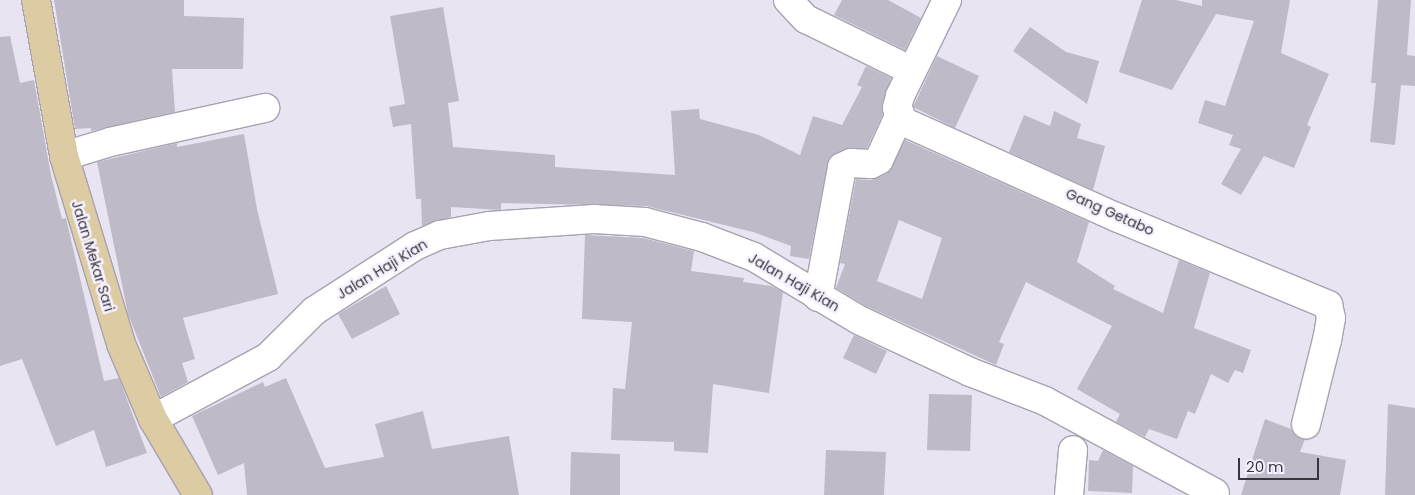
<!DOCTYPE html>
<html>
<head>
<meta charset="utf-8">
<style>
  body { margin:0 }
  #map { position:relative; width:1415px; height:495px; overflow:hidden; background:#e9e4f1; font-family:Poppins,sans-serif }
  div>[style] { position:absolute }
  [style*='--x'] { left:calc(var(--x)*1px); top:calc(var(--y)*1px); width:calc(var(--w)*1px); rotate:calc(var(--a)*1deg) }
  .building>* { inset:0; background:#bfbac7 }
  .roads { filter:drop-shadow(1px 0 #a7a2af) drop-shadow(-1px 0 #a7a2af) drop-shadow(0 1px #a7a2af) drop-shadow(0 -1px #a7a2af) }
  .minor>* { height:28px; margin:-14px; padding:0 14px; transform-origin:14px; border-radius:14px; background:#fff }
  .major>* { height:28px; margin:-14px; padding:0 14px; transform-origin:14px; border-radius:14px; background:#dccba3 }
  span { translate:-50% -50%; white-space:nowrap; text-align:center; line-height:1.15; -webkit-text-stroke:5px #f6f1ff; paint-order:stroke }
  .street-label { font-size:14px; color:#38363b }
  .scale { position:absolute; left:1238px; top:458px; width:81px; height:22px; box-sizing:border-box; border:2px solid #38363b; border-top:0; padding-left:6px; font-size:15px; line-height:18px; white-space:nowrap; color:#38363b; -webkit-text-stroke:4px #f6f1ff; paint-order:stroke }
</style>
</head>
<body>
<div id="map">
  <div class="building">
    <i style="clip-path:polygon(54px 0,184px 0,184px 16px,244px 18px,243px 69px,172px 69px,175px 112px,91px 131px,91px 128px,75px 129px)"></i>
    <i style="clip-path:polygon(842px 0,888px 0,921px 18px,905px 50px,834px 15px)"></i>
    <i style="clip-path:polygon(1142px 0,1176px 0,1202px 6px,1202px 0,1290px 0,1281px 53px,1329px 74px,1307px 125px,1311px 127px,1294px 168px,1264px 156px,1241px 195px,1221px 184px,1241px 149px,1229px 145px,1233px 135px,1198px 123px,1205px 100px,1225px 106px,1254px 21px,1216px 14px,1172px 90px,1119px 72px)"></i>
    <i style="clip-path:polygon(1378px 0,1411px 0,1407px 55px,1415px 56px,1415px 86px,1401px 85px,1395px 145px,1370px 142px,1376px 83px,1371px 83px)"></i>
    <i style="clip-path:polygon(443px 7px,459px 101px,448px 103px,453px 147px,555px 155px,555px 167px,675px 175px,671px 111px,699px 109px,700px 119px,759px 135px,800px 155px,813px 116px,842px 125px,862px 87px,857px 85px,866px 66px,891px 78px,882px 104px,883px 114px,867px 148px,845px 149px,829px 158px,809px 259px,790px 256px,791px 246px,753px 232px,646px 206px,501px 203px,501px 210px,451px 207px,451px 217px,422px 226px,421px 199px,416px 199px,411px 124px,393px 127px,389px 107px,405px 104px,390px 16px)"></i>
    <i style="clip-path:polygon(1030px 27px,1066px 52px,1099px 61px,1087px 104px,1013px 51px)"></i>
    <i style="clip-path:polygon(10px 36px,20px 83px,34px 80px,51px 175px,62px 219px,66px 218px,104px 381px,119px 378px,147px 453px,106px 467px,94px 430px,56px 446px,22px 359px,0 366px,0 37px)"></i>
    <i style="clip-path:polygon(937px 56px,979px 76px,955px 128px,913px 107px)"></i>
    <i style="clip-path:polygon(1054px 111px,1081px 124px,1077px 138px,1105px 146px,1093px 190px,1009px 152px,1024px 115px,1050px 126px)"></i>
    <i style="clip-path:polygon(244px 134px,257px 209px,278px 294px,183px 318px,195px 359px,182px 363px,188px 382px,161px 397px,128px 314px,97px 162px,177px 143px,177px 147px)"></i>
    <i style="clip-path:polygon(evenodd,905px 140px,1089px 222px,1077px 262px,1115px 286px,1113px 289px,1163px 313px,1179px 260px,1210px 273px,1194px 328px,1251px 350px,1243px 373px,1235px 370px,1228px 383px,1211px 374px,1195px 414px,1188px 411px,1177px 439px,1149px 429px,1145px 437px,1116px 422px,1120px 414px,1077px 389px,1112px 326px,1026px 282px,999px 342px,1004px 344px,996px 365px,866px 306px,836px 288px,845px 264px,840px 263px,856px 179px,871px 180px,886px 174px,905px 140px,899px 220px,942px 238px,922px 299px,877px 281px,899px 220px)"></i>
    <i style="clip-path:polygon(585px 235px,643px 238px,694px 251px,691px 271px,744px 278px,743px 282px,771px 286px,783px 292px,769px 393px,713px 384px,708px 453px,674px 451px,674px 442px,611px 440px,613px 388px,625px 389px,632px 322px,582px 319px)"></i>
    <i style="clip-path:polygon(386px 286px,400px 314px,352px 339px,338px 314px)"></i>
    <i style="clip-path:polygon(854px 335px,887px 351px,876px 374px,843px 358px)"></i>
    <i style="clip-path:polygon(286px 378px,325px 468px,384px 457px,375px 424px,423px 411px,432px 449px,509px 436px,519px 495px,247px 495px,244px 463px,218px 475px,192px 416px,263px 382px,265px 387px)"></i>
    <i style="clip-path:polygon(929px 394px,972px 395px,970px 451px,927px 450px)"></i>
    <i style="clip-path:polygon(1388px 404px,1415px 408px,1415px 495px,1385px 495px)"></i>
    <i style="clip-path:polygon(1265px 419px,1291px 429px,1296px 436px,1305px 439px,1300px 452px,1346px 460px,1340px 495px,1241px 495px)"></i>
    <i style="clip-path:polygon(826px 450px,886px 452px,884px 495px,824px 495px)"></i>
    <i style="clip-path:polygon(1103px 450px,1133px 466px,1132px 493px,1088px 491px,1089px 460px,1098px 461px)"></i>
    <i style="clip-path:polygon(571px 452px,620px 454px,620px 495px,570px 495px)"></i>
  </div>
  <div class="roads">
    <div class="minor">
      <i style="--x:788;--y:0;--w:26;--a:47"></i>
      <i style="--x:806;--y:19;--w:116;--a:26.1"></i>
      <i style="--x:947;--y:0;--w:107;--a:116.1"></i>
      <i style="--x:900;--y:96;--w:12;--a:104"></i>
      <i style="--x:897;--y:108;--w:14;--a:69"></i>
      <i style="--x:902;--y:121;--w:235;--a:24.2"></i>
      <i style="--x:1116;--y:217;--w:230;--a:22.5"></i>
      <i style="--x:1328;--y:305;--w:13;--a:77"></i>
      <i style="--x:1331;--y:318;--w:22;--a:100"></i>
      <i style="--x:1327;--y:340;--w:87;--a:104"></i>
      <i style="--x:64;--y:156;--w:48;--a:-16.9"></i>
      <i style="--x:110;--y:142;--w:159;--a:-12.4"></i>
      <i style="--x:818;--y:297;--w:132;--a:-79.5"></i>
      <i style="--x:842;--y:167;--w:10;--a:-24"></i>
      <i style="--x:851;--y:163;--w:20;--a:3"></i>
      <i style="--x:871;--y:164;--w:9;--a:-27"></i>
      <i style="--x:879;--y:160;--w:51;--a:-65.5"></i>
      <i style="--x:153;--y:419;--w:131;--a:-28.3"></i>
      <i style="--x:268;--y:357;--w:65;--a:-45"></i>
      <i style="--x:314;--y:311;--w:120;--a:-32.8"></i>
      <i style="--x:415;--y:246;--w:27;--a:-24"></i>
      <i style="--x:440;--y:235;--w:50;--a:-10.4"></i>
      <i style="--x:489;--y:226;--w:105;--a:-3.8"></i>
      <i style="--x:594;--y:219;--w:51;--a:3.4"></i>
      <i style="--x:645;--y:222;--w:59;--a:14.7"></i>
      <i style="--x:702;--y:237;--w:56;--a:21"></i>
      <i style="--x:754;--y:257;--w:122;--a:31"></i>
      <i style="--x:859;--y:320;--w:123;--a:25.1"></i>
      <i style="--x:970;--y:372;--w:80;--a:21.1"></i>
      <i style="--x:1045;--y:401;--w:193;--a:28.4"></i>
      <i style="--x:1069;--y:495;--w:45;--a:-84.9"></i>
    </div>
    <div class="major">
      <i style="--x:36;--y:0;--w:158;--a:79.8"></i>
      <i style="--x:64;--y:156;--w:196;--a:73.1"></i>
      <i style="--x:121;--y:344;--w:82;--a:66.9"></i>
      <i style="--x:153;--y:419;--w:88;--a:59.4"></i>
    </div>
  </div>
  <div class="street-label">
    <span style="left:1110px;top:212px;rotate:24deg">Gang Getabo</span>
    <span style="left:93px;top:256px;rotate:73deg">Jalan Mekar Sari</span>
    <span style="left:382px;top:269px;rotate:-31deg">Jalan Haji Kian</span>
    <span style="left:794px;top:282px;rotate:30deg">Jalan Haji Kian</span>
  </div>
  <div class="scale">20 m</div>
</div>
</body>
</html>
